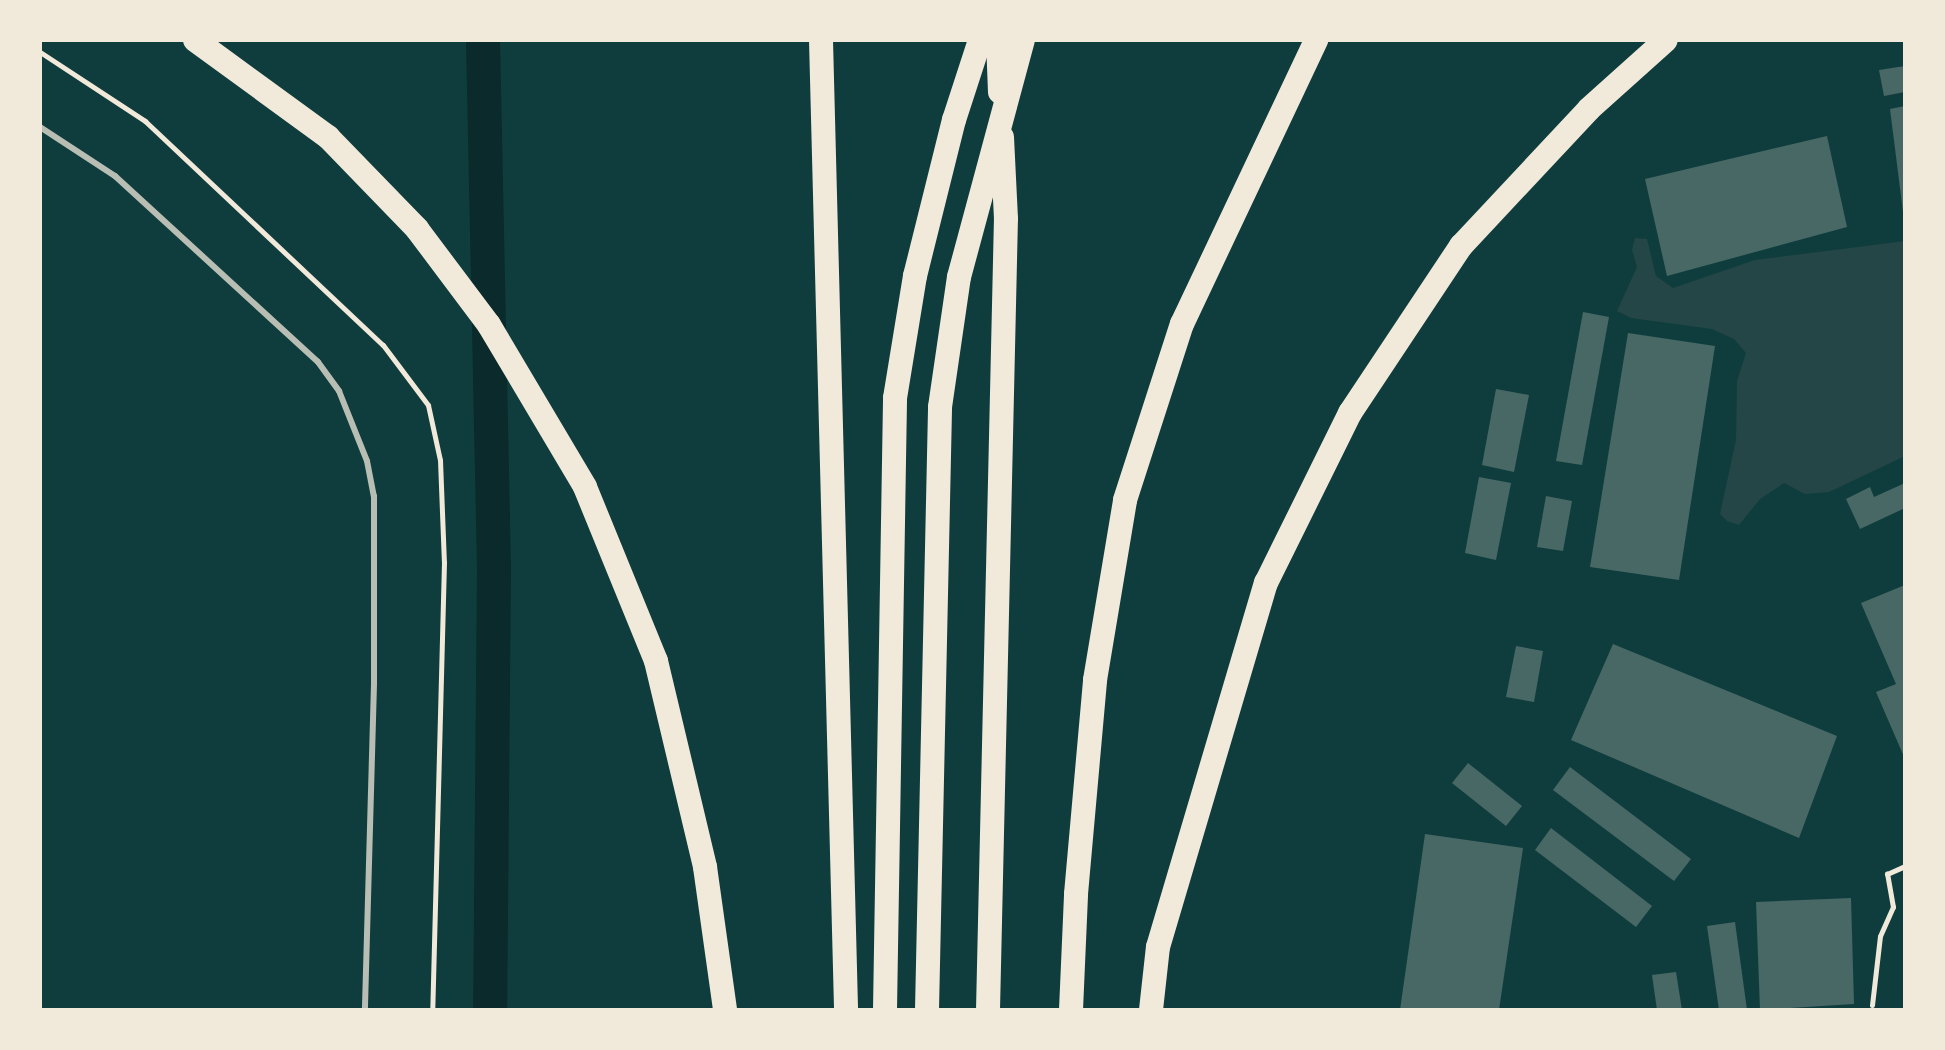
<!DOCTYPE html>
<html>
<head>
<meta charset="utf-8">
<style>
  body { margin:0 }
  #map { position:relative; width:1945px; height:1050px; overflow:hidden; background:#0f3d3e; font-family:"PT Sans Narrow",sans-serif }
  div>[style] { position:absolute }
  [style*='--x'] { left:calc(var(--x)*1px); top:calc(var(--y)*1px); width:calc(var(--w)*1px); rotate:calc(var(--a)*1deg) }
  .green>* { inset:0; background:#244646 }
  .canal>* { height:34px; margin:-17px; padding:0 17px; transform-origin:17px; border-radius:17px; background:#0a2a2b }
  .building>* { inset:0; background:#486865 }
  .path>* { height:5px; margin:-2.5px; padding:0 2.5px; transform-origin:2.5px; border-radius:2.5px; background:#f1e9da }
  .service>* { height:6px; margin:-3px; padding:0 3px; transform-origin:3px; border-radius:3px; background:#b8beb3 }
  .motorway>* { height:24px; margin:-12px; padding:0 12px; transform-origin:12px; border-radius:12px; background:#f1e9da }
  span { translate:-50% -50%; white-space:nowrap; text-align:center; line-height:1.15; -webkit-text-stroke:7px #f1e9da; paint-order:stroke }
  .frame { position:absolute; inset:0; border:42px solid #f1e9da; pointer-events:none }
</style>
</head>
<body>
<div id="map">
  <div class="green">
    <i style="clip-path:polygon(1635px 238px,1647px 239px,1656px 276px,1673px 288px,1755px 260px,1905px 241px,1905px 456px,1829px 492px,1805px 494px,1784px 483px,1760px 499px,1739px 525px,1727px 521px,1720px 514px,1736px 440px,1737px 381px,1746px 353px,1734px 339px,1712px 329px,1631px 318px,1617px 311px,1637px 267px,1632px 250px)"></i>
  </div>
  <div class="canal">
    <i style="--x:483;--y:40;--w:528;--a:88.81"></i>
    <i style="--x:494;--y:568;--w:442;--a:90.5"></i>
  </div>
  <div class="building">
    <i style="clip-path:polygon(1905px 66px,1905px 92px,1884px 96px,1879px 70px)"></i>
    <i style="clip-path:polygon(1905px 106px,1905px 212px,1903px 212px,1890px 109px)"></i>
    <i style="clip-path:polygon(1827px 136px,1847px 227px,1667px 276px,1645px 179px)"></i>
    <i style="clip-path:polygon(1583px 312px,1609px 317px,1582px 465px,1556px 461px)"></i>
    <i style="clip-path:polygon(1628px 333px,1715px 346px,1679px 580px,1590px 567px)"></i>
    <i style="clip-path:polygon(1496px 389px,1529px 395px,1514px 472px,1482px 465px)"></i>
    <i style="clip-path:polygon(1479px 477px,1511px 483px,1496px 560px,1465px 553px)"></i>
    <i style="clip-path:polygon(1905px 483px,1905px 508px,1860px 529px,1846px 499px,1870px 487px,1874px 497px)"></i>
    <i style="clip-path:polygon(1546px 496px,1572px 501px,1563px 551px,1537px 547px)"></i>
    <i style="clip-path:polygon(1905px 585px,1905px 759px,1876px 692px,1896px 684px,1861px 603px)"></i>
    <i style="clip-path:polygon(1613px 644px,1837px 736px,1799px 838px,1571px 740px)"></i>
    <i style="clip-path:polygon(1516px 646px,1543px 651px,1534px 702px,1506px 697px)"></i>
    <i style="clip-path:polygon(1468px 763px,1522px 806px,1506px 826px,1452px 783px)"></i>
    <i style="clip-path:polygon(1570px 767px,1691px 859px,1674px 881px,1553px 790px)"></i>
    <i style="clip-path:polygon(1551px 828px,1652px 906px,1636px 927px,1535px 850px)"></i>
    <i style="clip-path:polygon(1425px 834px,1523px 848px,1499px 1010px,1400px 1010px)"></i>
    <i style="clip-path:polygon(1851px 898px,1854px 1004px,1760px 1010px,1756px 902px)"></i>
    <i style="clip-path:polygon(1735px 922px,1747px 1010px,1719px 1010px,1707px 926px)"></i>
    <i style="clip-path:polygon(1676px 972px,1682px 1010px,1657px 1010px,1652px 975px)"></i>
  </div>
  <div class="path">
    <i style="--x:40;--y:52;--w:126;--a:33.3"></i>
    <i style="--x:145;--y:121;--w:327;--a:43.3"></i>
    <i style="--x:383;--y:345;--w:75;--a:53.1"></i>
    <i style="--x:428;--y:405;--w:56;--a:77.7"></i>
    <i style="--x:440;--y:460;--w:102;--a:87.8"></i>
    <i style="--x:444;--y:562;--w:448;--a:91.5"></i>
    <i style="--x:1872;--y:1005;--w:69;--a:-83.4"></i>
    <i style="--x:1880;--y:936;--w:32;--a:-66"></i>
    <i style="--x:1893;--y:907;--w:34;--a:-100"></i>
    <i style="--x:1887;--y:874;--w:20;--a:-24"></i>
  </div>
  <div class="service">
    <i style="--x:40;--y:127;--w:90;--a:33.2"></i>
    <i style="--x:115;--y:176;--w:275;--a:42.5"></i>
    <i style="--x:318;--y:362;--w:36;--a:54"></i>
    <i style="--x:339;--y:391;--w:75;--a:68.2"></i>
    <i style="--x:367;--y:461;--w:36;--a:79"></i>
    <i style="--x:374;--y:496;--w:188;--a:90"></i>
    <i style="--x:374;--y:684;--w:326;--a:91.6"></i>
  </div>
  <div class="motorway">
    <i style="--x:195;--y:40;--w:165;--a:36.1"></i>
    <i style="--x:328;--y:137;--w:128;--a:45.9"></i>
    <i style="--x:417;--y:229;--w:120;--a:53.1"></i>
    <i style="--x:489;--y:325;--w:188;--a:59.3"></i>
    <i style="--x:585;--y:487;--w:188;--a:67.8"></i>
    <i style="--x:656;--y:661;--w:212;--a:76.6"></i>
    <i style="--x:705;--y:867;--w:144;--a:82"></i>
    <i style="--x:821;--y:40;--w:970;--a:88.52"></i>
    <i style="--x:998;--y:40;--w:52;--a:87.8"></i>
    <i style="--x:885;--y:1010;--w:612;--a:-89.06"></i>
    <i style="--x:895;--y:398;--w:124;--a:-80.7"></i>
    <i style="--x:915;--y:276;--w:161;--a:-76"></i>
    <i style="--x:954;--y:120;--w:84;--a:-72"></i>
    <i style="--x:927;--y:1010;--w:603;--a:-88.76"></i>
    <i style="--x:940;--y:407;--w:131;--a:-81.7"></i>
    <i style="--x:959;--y:277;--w:245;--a:-74.9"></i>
    <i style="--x:988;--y:1010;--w:791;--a:-88.7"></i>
    <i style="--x:1006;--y:219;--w:82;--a:-92.8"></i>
    <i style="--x:1071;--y:1010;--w:116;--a:-87.5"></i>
    <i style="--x:1076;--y:894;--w:215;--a:-84.9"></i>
    <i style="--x:1095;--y:680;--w:182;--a:-80.5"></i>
    <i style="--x:1125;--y:500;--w:185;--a:-72.1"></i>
    <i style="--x:1182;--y:324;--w:314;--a:-64.7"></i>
    <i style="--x:1151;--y:1010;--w:63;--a:-83.7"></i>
    <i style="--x:1158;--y:947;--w:380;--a:-73.5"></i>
    <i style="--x:1266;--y:583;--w:190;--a:-63.7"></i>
    <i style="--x:1350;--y:413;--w:201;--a:-56.4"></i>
    <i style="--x:1461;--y:246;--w:187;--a:-46.9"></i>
    <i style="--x:1589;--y:109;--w:103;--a:-41.9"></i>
  </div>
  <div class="frame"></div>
</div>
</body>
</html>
